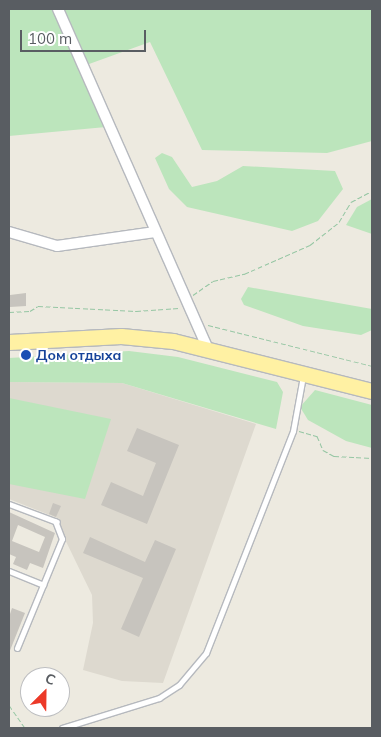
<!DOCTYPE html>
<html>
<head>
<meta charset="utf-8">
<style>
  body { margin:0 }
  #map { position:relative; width:381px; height:737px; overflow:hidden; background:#edeae0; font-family:Mulish,sans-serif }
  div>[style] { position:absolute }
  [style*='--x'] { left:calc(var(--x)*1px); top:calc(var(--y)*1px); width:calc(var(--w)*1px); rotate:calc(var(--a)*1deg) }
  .education>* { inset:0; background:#ddd9cf }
  .green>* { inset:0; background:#bce5bc }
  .building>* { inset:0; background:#c7c4be }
  .path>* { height:1px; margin-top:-0.5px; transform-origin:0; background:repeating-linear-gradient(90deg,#95c6a3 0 5px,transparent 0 7.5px) }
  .roads { filter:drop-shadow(1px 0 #b6b9be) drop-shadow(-1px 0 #b6b9be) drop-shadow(0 1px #b6b9be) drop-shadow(0 -1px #b6b9be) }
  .service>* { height:5px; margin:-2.5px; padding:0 2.5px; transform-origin:2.5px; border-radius:2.5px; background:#fff }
  .minor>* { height:10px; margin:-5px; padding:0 5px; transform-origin:5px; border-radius:5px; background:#fff }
  .primary>* { height:15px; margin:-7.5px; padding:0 7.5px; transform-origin:7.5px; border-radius:7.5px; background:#fff1a3 }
  .dots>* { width:14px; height:14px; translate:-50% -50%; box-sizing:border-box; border:2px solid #fff; border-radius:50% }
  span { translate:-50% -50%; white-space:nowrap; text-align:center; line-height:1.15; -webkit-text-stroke:4px #fff; paint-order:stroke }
  .transit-label { font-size:14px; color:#164399; font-weight:700 }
  .left { translate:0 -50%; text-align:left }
  .frame { position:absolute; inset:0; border:10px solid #595d62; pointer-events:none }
  .north { position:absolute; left:20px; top:667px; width:50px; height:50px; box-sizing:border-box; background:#fff; border:1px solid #bdbec0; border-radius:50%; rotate:23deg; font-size:14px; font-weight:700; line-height:20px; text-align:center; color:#595d62 }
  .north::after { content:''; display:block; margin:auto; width:18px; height:22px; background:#ec3928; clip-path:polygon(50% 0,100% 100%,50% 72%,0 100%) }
  .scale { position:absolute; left:20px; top:30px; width:126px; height:22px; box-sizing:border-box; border:2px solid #595d62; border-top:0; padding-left:6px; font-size:15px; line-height:18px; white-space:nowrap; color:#595d62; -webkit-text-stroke:4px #fff; paint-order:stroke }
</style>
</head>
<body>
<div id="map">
  <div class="education">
    <i style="clip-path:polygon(9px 382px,122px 383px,256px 424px,163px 683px,122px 681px,83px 670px,93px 623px,92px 595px,58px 525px,60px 519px,9px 499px)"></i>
  </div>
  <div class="green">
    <i style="clip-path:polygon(9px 9px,372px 9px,372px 141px,327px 153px,202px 150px,150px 42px,78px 68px,106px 127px,9px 136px)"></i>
    <i style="clip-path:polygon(162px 153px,172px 157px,192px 187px,217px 181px,243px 166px,335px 171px,343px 189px,318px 221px,292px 231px,187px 207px,169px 189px,155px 158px)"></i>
    <i style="clip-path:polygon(372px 199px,372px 234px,346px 225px,357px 207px)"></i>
    <i style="clip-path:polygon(248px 287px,372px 309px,372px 330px,361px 335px,303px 326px,244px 305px,241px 299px)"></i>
    <i style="clip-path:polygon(129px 351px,178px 357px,277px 382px,283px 392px,276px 429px,122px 383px,9px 382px,9px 358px)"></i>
    <i style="clip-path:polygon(315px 390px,372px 405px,372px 448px,346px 441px,308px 420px,300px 407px)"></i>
    <i style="clip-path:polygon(9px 398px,111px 419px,85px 499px,9px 484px)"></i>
  </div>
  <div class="building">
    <i style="clip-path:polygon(26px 293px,26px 306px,10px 307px,10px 295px)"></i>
    <i style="clip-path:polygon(137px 428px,179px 445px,147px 524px,101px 505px,111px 482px,143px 496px,156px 463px,127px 451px)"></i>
    <i style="clip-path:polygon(53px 503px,61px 506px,56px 517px,49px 514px)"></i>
    <i style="clip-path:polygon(evenodd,9px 512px,55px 533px,43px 568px,30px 563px,27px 570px,13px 564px,16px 557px,9px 554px,9px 512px,18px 525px,45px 537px,39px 552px,12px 541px,18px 525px)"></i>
    <i style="clip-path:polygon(90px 537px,145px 562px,155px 540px,176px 549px,139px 637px,121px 629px,143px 578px,83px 553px)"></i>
    <i style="clip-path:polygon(12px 608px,25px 613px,9px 653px,9px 617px)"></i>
  </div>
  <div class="path">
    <i style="--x:193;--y:295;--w:24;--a:-35"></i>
    <i style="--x:213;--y:281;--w:32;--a:-13"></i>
    <i style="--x:244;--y:274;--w:72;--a:-23.7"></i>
    <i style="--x:310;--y:245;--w:37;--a:-38"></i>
    <i style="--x:339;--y:222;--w:23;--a:-59"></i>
    <i style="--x:351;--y:202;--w:24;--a:-28"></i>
    <i style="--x:9;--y:312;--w:21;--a:-3"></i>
    <i style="--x:30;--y:311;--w:9;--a:-32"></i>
    <i style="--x:38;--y:306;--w:98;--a:2.9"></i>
    <i style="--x:136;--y:311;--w:43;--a:-4"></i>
    <i style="--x:208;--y:325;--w:169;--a:14"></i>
    <i style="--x:299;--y:431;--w:19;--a:16"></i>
    <i style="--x:317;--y:436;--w:15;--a:67"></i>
    <i style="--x:323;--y:450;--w:13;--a:29"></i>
    <i style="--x:334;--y:456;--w:38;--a:3"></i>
    <i style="--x:9;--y:705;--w:28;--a:55"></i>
  </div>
  <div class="roads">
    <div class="service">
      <i style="--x:9;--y:504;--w:51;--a:20.6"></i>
      <i style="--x:9;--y:571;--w:37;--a:22"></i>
      <i style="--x:17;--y:648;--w:118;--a:-67.6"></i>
      <i style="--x:62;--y:539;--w:19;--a:-111"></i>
      <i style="--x:62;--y:728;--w:102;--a:-17.2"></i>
      <i style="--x:159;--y:698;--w:24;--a:-33"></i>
      <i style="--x:179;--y:685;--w:42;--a:-49.8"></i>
      <i style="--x:206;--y:653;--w:238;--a:-68.6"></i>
      <i style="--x:293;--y:431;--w:56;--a:-79.7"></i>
    </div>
    <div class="minor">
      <i style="--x:58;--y:9;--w:369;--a:66.2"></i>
      <i style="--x:9;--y:232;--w:50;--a:16.3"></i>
      <i style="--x:57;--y:246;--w:99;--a:-8.1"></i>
    </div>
    <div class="primary">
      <i style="--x:9;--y:342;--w:112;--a:-3.1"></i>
      <i style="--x:121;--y:336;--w:52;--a:5.5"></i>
      <i style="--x:173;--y:341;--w:205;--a:14.1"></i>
    </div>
  </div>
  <div class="dots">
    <i style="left:26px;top:355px;background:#1a4fb4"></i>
  </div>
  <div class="transit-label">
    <span class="left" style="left:36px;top:355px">Дом отдыха</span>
  </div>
  <div class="frame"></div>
  <div class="north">С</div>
  <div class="scale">100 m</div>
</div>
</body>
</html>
